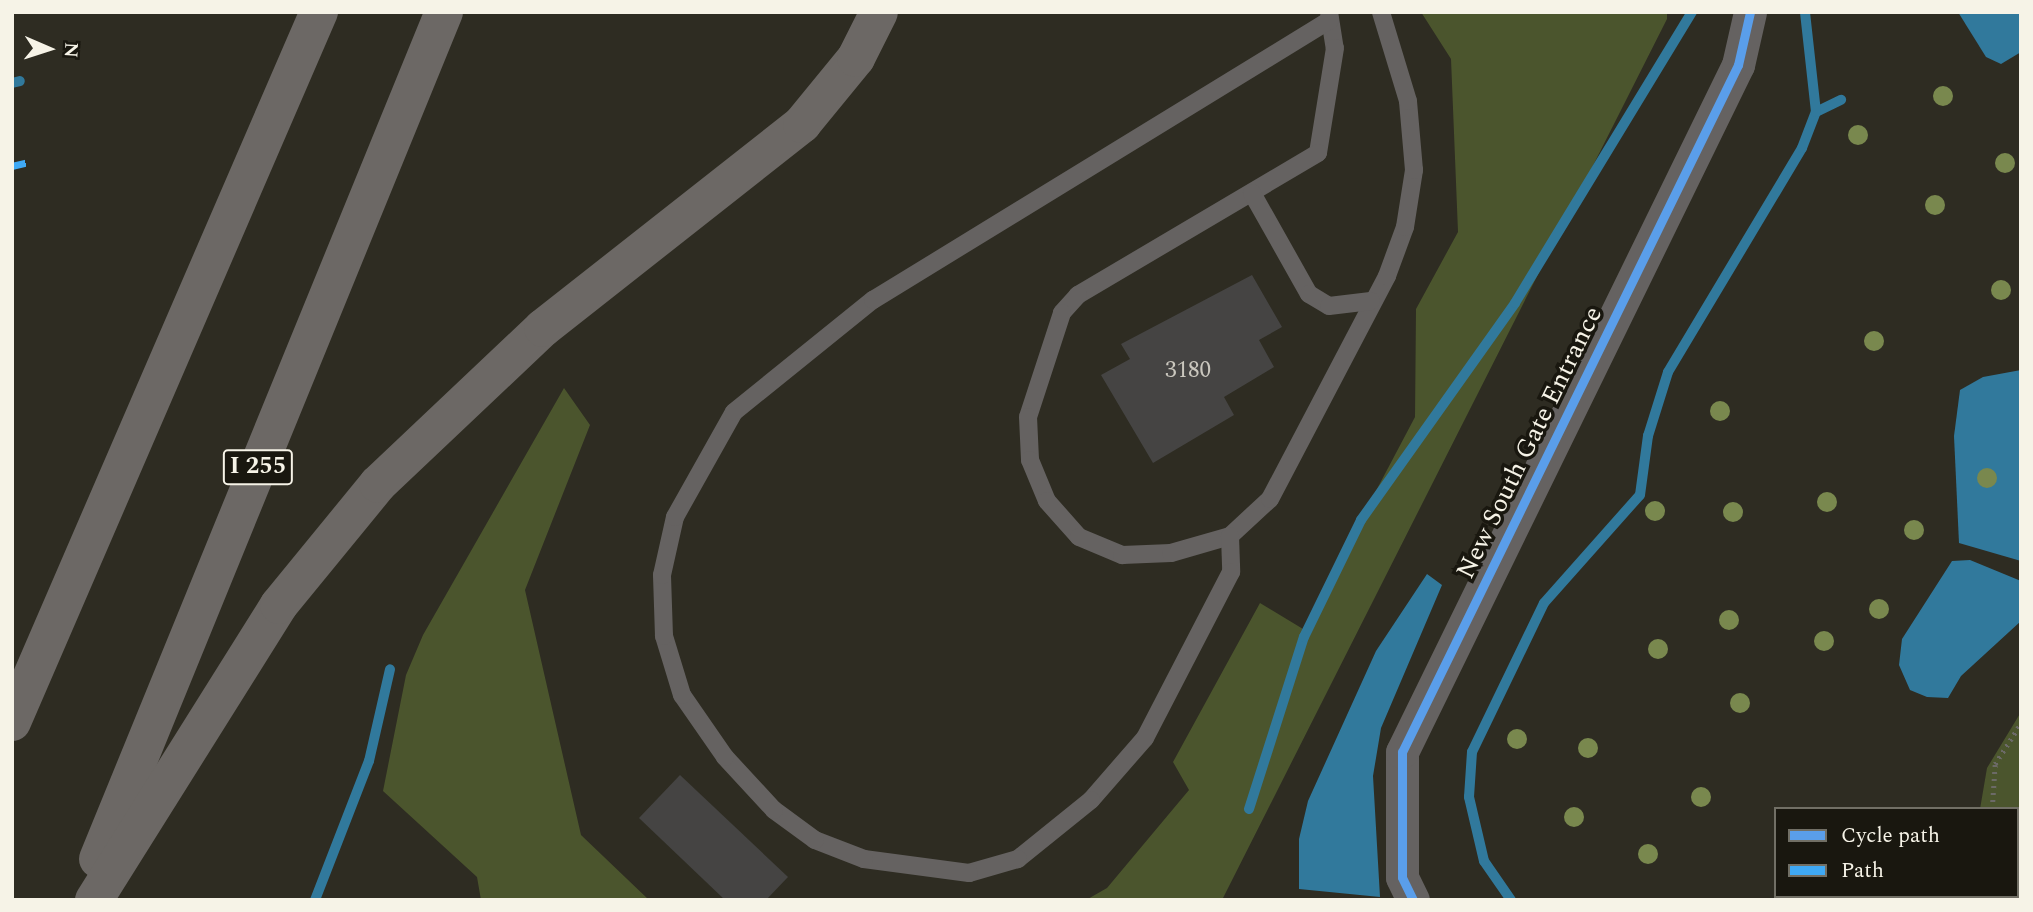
<!DOCTYPE html>
<html>
<head>
<meta charset="utf-8">
<style>
  body { margin:0 }
  #map { position:relative; width:2033px; height:912px; overflow:hidden; background:#2e2c22; font-family:Spectral,serif }
  div>[style] { position:absolute }
  [style*='--x'] { left:calc(var(--x)*1px); top:calc(var(--y)*1px); width:calc(var(--w)*1px); rotate:calc(var(--a)*1deg) }
  .green>* { inset:0; background:#4b552d }
  .water>* { inset:0; background:#31799c }
  .stream>* { height:10px; margin:-5px; padding:0 5px; transform-origin:5px; border-radius:5px; background:#31799c }
  .building>* { inset:0; background:#454443 }
  .path>* { height:4.5px; margin-top:-2.25px; transform-origin:0; background:repeating-linear-gradient(90deg,#6c6a67 0 2px,transparent 0 7px) }
  .service>* { height:18px; margin:-9px; padding:0 9px; transform-origin:9px; border-radius:9px; background:#656261 }
  .minor>* { height:33px; margin:-16.5px; padding:0 16.5px; transform-origin:16.5px; border-radius:16.5px; background:#656261 }
  .motorway>* { height:38px; margin:-19px; padding:0 19px; transform-origin:19px; border-radius:19px; background:#6c6865 }
  .quiet>* { height:7px; margin-top:-3.5px; transform-origin:0; background:repeating-linear-gradient(90deg,#3fa9f5 0 14px,transparent 0 21px) }
  .cycleway>* { height:9px; margin:-4.5px; padding:0 4.5px; transform-origin:4.5px; border-radius:4.5px; background:#5a9eea }
  .trees>* { width:20px; height:20px; margin:-10px; border-radius:50%; background:#79884e }
  span { translate:-50% -50%; white-space:nowrap; text-align:center; line-height:1.15; -webkit-text-stroke:7px #19170f; paint-order:stroke }
  .number-label { font-size:23px; color:#cac7be }
  .number-label span { -webkit-text-stroke-width:0 }
  .shield-label span { padding:2px 5px; background:#19170f; border:2px solid; border-radius:5px; -webkit-text-stroke-width:0 }
  .shield-label { font-size:24px; color:#f6f3e7; font-weight:700 }
  .street-label { font-size:26px; color:#f6f3e7 }
  .frame { position:absolute; inset:0; border:14px solid #f6f3e7; pointer-events:none }
  .legend { position:absolute; left:1774px; top:807px; width:245px; height:91px; box-sizing:border-box; background:#19170f; border:2px solid #716f65; margin:0; padding:9px 12px; list-style:none; font-size:21px; color:#f6f3e7 }
  .legend li { display:flex; align-items:center; gap:14px; height:35px }
  .legend b { width:35px; border:2px solid #716f65 }
  .north { position:absolute; left:14px; top:14px; width:70px; height:70px; -webkit-text-stroke:5px #19170f; paint-order:stroke; rotate:93deg; font-size:19px; font-weight:700; line-height:28px; text-align:center; color:#f6f3e7 }
  .north::after { content:''; display:block; margin:auto; width:24px; height:32px; background:#f6f3e7; clip-path:polygon(50% 0,100% 100%,50% 72%,0 100%) }
</style>
</head>
<body>
<div id="map">
  <div class="green">
    <i style="clip-path:polygon(1421px 12px,1667px 12px,1667px 19px,1222px 900px,1086px 900px,1107px 888px,1189px 790px,1173px 762px,1260px 603px,1303px 629px,1415px 417px,1416px 309px,1458px 232px,1451px 59px)"></i>
    <i style="clip-path:polygon(564px 388px,590px 425px,525px 590px,581px 835px,649px 900px,481px 900px,477px 877px,383px 791px,406px 675px,423px 635px)"></i>
    <i style="clip-path:polygon(2021px 712px,2021px 819px,2017px 827px,2017px 809px,1980px 809px,1987px 768px)"></i>
  </div>
  <div class="water">
    <i style="clip-path:polygon(1958px 12px,2021px 12px,2021px 52px,2001px 64px,1986px 57px)"></i>
    <i style="clip-path:polygon(2021px 370px,2021px 561px,1959px 543px,1954px 436px,1960px 390px,1983px 377px)"></i>
    <i style="clip-path:polygon(1970px 560px,2021px 581px,2021px 621px,1961px 676px,1948px 698px,1927px 697px,1910px 690px,1899px 665px,1902px 639px,1952px 561px)"></i>
    <i style="clip-path:polygon(1427px 574px,1442px 585px,1381px 728px,1373px 776px,1380px 897px,1299px 889px,1299px 839px,1308px 801px,1376px 651px)"></i>
  </div>
  <div class="stream">
    <i style="--x:12;--y:83;--w:8;--a:-14"></i>
    <i style="--x:1816;--y:112;--w:28;--a:-26"></i>
    <i style="--x:1249;--y:809;--w:181;--a:-72.3"></i>
    <i style="--x:1304;--y:637;--w:130;--a:-64"></i>
    <i style="--x:1361;--y:520;--w:266;--a:-54.6"></i>
    <i style="--x:1515;--y:303;--w:341;--a:-58.7"></i>
    <i style="--x:315;--y:900;--w:149;--a:-68.8"></i>
    <i style="--x:369;--y:761;--w:94;--a:-77.1"></i>
    <i style="--x:1511;--y:900;--w:47;--a:-124.7"></i>
    <i style="--x:1484;--y:861;--w:66;--a:-103.2"></i>
    <i style="--x:1469;--y:797;--w:45;--a:-86.2"></i>
    <i style="--x:1472;--y:752;--w:165;--a:-64.2"></i>
    <i style="--x:1544;--y:603;--w:144;--a:-48.4"></i>
    <i style="--x:1640;--y:495;--w:60;--a:-82.3"></i>
    <i style="--x:1648;--y:436;--w:67;--a:-72.6"></i>
    <i style="--x:1668;--y:372;--w:261;--a:-59.1"></i>
    <i style="--x:1802;--y:148;--w:39;--a:-69"></i>
    <i style="--x:1816;--y:112;--w:101;--a:-96.3"></i>
  </div>
  <div class="building">
    <i style="clip-path:polygon(1252px 275px,1282px 327px,1259px 340px,1274px 367px,1224px 397px,1234px 415px,1153px 463px,1101px 375px,1130px 359px,1121px 344px)"></i>
    <i style="clip-path:polygon(680px 775px,788px 877px,766px 900px,725px 900px,639px 818px)"></i>
  </div>
  <div class="path">
    <i style="--x:1992;--y:809;--w:45;--a:-86.2"></i>
    <i style="--x:1995;--y:764;--w:49;--a:-57.6"></i>
    <i style="--x:2017;--y:853;--w:6;--a:45"></i>
    <i style="--x:2020;--y:900;--w:5;--a:-79"></i>
  </div>
  <div class="service">
    <i style="--x:1329;--y:12;--w:36;--a:81"></i>
    <i style="--x:1335;--y:48;--w:106;--a:99.2"></i>
    <i style="--x:1318;--y:153;--w:279;--a:149.4"></i>
    <i style="--x:1078;--y:295;--w:24;--a:132"></i>
    <i style="--x:1062;--y:313;--w:109;--a:108.1"></i>
    <i style="--x:1028;--y:417;--w:43;--a:87.3"></i>
    <i style="--x:1030;--y:460;--w:44;--a:67.5"></i>
    <i style="--x:1047;--y:501;--w:48;--a:48.4"></i>
    <i style="--x:1079;--y:537;--w:47;--a:22.7"></i>
    <i style="--x:1122;--y:555;--w:49;--a:-2.3"></i>
    <i style="--x:1171;--y:553;--w:61;--a:-16.1"></i>
    <i style="--x:1230;--y:536;--w:54;--a:-42.8"></i>
    <i style="--x:1270;--y:499;--w:252;--a:-62.3"></i>
    <i style="--x:1387;--y:276;--w:52;--a:-69.8"></i>
    <i style="--x:1405;--y:227;--w:58;--a:-81"></i>
    <i style="--x:1414;--y:170;--w:69;--a:-95"></i>
    <i style="--x:1408;--y:101;--w:93;--a:-106.9"></i>
    <i style="--x:1252;--y:193;--w:116;--a:60.6"></i>
    <i style="--x:1309;--y:294;--w:23;--a:31"></i>
    <i style="--x:1329;--y:306;--w:42;--a:-6.8"></i>
    <i style="--x:1230;--y:536;--w:36;--a:88"></i>
    <i style="--x:1231;--y:572;--w:187;--a:117.4"></i>
    <i style="--x:1145;--y:738;--w:82;--a:131.1"></i>
    <i style="--x:1091;--y:800;--w:94;--a:141.1"></i>
    <i style="--x:1018;--y:859;--w:51;--a:164.1"></i>
    <i style="--x:969;--y:873;--w:106;--a:-172.4"></i>
    <i style="--x:864;--y:859;--w:53;--a:-158.8"></i>
    <i style="--x:815;--y:840;--w:51;--a:-143.8"></i>
    <i style="--x:774;--y:810;--w:72;--a:-132.8"></i>
    <i style="--x:725;--y:757;--w:75;--a:-124.7"></i>
    <i style="--x:682;--y:695;--w:62;--a:-107"></i>
    <i style="--x:664;--y:636;--w:61;--a:-91.9"></i>
    <i style="--x:662;--y:575;--w:59;--a:-77.4"></i>
    <i style="--x:675;--y:517;--w:120;--a:-60.7"></i>
    <i style="--x:734;--y:412;--w:179;--a:-38.9"></i>
    <i style="--x:873;--y:300;--w:536;--a:-31.5"></i>
  </div>
  <div class="minor">
    <i style="--x:1413;--y:900;--w:25;--a:-116"></i>
    <i style="--x:1402;--y:877;--w:125;--a:-90"></i>
    <i style="--x:1402;--y:752;--w:765;--a:-63.94"></i>
    <i style="--x:1738;--y:65;--w:54;--a:-77.2"></i>
  </div>
  <div class="motorway">
    <i style="--x:12;--y:722;--w:774;--a:-66.62"></i>
    <i style="--x:98;--y:859;--w:915;--a:-67.78"></i>
    <i style="--x:94;--y:900;--w:348;--a:-57.9"></i>
    <i style="--x:279;--y:605;--w:156;--a:-50.7"></i>
    <i style="--x:378;--y:484;--w:227;--a:-43.4"></i>
    <i style="--x:543;--y:328;--w:330;--a:-38.2"></i>
    <i style="--x:802;--y:124;--w:85;--a:-50.7"></i>
    <i style="--x:856;--y:58;--w:51;--a:-63.4"></i>
  </div>
  <div class="quiet">
    <i style="--x:12;--y:166;--w:18;--a:-13"></i>
  </div>
  <div class="cycleway">
    <i style="--x:1413;--y:900;--w:25;--a:-116"></i>
    <i style="--x:1402;--y:877;--w:125;--a:-90"></i>
    <i style="--x:1402;--y:752;--w:765;--a:-63.94"></i>
    <i style="--x:1738;--y:65;--w:54;--a:-77.2"></i>
  </div>
  <div class="trees">
    <i style="left:1943px;top:96px"></i>
    <i style="left:1858px;top:135px"></i>
    <i style="left:2005px;top:163px"></i>
    <i style="left:1935px;top:205px"></i>
    <i style="left:2001px;top:290px"></i>
    <i style="left:1874px;top:341px"></i>
    <i style="left:1720px;top:411px"></i>
    <i style="left:1987px;top:478px"></i>
    <i style="left:1827px;top:502px"></i>
    <i style="left:1655px;top:511px"></i>
    <i style="left:1733px;top:512px"></i>
    <i style="left:1914px;top:530px"></i>
    <i style="left:1879px;top:609px"></i>
    <i style="left:1729px;top:620px"></i>
    <i style="left:1824px;top:641px"></i>
    <i style="left:1658px;top:649px"></i>
    <i style="left:1740px;top:703px"></i>
    <i style="left:1517px;top:739px"></i>
    <i style="left:1588px;top:748px"></i>
    <i style="left:1701px;top:797px"></i>
    <i style="left:1574px;top:817px"></i>
    <i style="left:1648px;top:854px"></i>
  </div>
  <div class="number-label">
    <span style="left:1188px;top:371px">3180</span>
  </div>
  <div class="shield-label">
    <span style="left:258px;top:467px">I 255</span>
  </div>
  <div class="street-label">
    <span style="left:1530px;top:443px;rotate:-64deg">New South Gate Entrance</span>
  </div>
  <div class="frame"></div>
  <ul class="legend">
  <li><b style="height:9px;background:#5a9eea"></b>Cycle path</li>
  <li><b style="height:9px;background:#3fa9f5"></b>Path</li>
  </ul>
  <div class="north">N</div>
</div>
</body>
</html>
